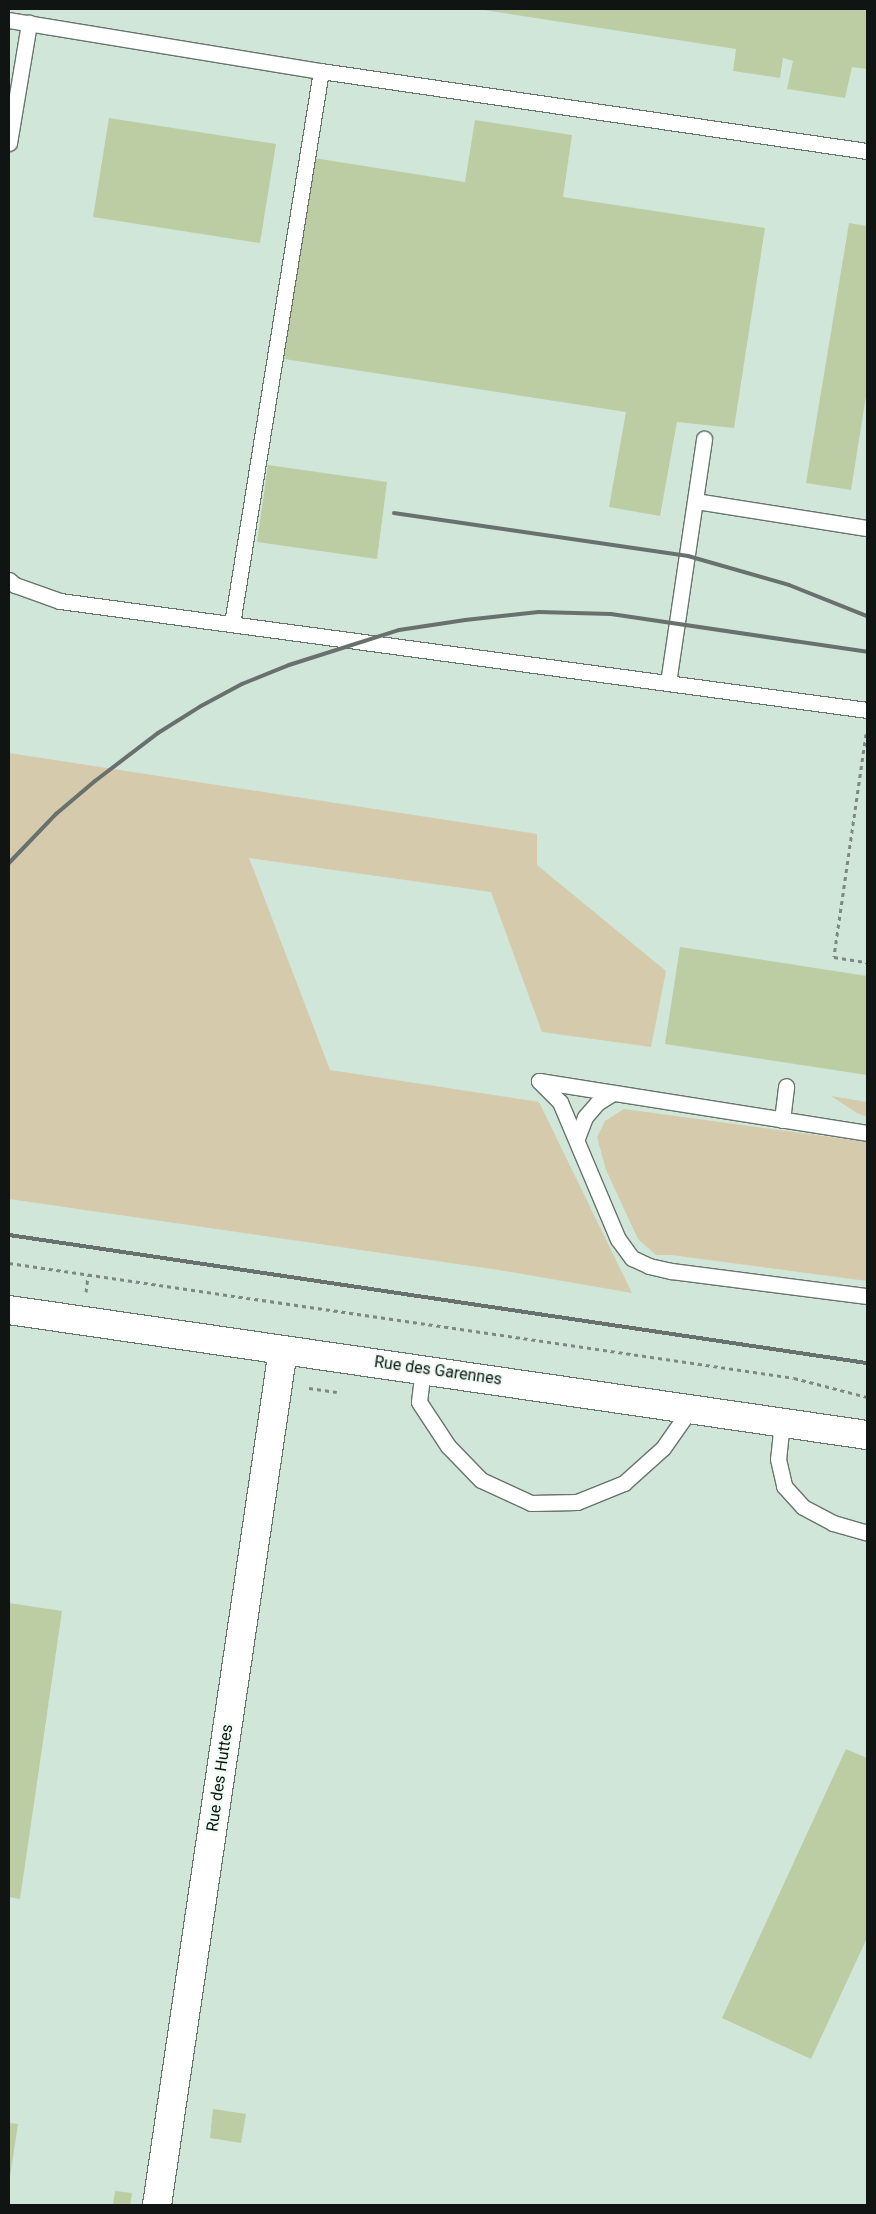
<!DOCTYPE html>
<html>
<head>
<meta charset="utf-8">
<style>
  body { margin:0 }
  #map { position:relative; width:876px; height:2214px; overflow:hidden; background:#e1efe7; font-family:Roboto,sans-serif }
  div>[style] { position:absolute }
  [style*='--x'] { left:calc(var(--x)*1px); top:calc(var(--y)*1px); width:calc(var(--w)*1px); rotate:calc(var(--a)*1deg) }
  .built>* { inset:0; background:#d0e6d9 }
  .green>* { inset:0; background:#d5caab }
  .building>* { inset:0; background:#bccda4 }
  .path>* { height:3px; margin-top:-1.5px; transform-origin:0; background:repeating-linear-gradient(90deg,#7f8984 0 4px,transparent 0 8px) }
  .roads { filter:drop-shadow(1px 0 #68756d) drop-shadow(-1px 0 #68756d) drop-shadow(0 1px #68756d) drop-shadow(0 -1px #68756d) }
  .service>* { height:15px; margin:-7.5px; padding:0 7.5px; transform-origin:7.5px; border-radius:7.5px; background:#fff }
  .minor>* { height:28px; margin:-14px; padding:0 14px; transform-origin:14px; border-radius:14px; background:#fff }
  .rail>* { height:4px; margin:-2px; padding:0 2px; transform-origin:2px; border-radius:2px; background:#68716d }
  span { translate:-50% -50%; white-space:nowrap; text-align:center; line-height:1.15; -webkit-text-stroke:4px #eefcf4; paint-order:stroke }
  .street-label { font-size:16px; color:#101513 }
  .frame { position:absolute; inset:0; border:10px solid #101513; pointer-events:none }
</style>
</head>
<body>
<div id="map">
  <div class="built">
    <i style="clip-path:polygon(9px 9px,867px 9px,867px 2205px,9px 2205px)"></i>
  </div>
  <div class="green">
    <i style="clip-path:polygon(9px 753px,537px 834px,537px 865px,666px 971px,651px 1047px,542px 1032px,491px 892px,249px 858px,330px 1070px,539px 1102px,632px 1293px,499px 1270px,9px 1199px)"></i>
    <i style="clip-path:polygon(831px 1096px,867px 1102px,867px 1117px,857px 1113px)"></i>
    <i style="clip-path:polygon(624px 1109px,867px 1142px,867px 1281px,671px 1255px,656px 1255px,638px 1239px,606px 1170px,597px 1137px,605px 1121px)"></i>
  </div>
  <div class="building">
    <i style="clip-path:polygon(478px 9px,867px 9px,867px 69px,852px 67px,845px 98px,787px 89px,793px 61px,783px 58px,780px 78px,733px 71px,736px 49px)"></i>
    <i style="clip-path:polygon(109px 118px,276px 144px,260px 243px,93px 217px)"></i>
    <i style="clip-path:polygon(475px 120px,572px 135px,563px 197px,765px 228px,734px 428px,677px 422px,660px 516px,609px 507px,626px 412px,284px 359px,314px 158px,465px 182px)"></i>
    <i style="clip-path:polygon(849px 223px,867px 226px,867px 390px,851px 490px,806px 483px)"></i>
    <i style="clip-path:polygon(268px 465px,387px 482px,377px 559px,257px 542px)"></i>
    <i style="clip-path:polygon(680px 947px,867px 976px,867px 1075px,665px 1044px)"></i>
    <i style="clip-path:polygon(9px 1603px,62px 1611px,20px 1899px,9px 1897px)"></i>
    <i style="clip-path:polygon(846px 1749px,867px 1758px,867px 1938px,811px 2059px,722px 2018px)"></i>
    <i style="clip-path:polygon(213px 2109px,246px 2114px,241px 2143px,210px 2138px)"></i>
    <i style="clip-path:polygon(9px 2123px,18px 2124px,10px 2177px,9px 2177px)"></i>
    <i style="clip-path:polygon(115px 2191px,132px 2193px,130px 2205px,113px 2205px)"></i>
  </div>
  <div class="path">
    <i style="--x:866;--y:734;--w:225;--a:98.2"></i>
    <i style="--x:834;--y:957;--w:33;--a:9"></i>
    <i style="--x:9;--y:1263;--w:793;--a:8.33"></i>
    <i style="--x:794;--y:1378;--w:75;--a:14.6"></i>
    <i style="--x:86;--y:1292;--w:17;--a:-83"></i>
    <i style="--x:309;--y:1388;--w:28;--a:8"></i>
  </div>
  <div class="roads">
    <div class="service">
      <i style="--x:9;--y:20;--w:316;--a:9.3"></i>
      <i style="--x:321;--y:71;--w:552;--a:8.34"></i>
      <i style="--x:9;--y:143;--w:122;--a:-80.5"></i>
      <i style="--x:696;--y:501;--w:173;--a:9"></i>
      <i style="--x:9;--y:580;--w:8;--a:40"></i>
      <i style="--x:15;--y:585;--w:48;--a:19.6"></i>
      <i style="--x:60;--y:601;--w:814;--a:7.69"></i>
      <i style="--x:232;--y:624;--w:560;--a:-80.86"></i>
      <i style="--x:668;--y:683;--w:247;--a:-81.6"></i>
      <i style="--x:539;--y:1081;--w:30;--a:45"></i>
      <i style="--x:560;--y:1102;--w:149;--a:67.1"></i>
      <i style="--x:618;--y:1239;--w:24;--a:54"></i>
      <i style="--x:632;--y:1258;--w:19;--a:25"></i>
      <i style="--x:649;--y:1266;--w:23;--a:13"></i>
      <i style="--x:671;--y:1271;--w:198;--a:7.3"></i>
      <i style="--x:539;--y:1081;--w:332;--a:9"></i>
      <i style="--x:782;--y:1120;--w:34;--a:-83"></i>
      <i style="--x:577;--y:1138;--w:22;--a:-69"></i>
      <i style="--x:585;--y:1117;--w:18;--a:-49"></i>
      <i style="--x:597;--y:1103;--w:19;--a:-32"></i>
      <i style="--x:423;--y:1369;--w:33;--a:97"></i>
      <i style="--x:419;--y:1402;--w:53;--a:56.6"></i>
      <i style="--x:448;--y:1446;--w:47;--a:45.9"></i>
      <i style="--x:481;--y:1480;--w:55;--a:24.7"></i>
      <i style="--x:531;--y:1503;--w:46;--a:-1.2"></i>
      <i style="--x:577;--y:1502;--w:51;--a:-22"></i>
      <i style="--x:624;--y:1483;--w:52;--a:-41.9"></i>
      <i style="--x:663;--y:1448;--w:49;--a:-55"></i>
      <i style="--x:782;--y:1422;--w:37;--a:96"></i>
      <i style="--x:778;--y:1459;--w:28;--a:77"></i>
      <i style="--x:784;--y:1486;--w:28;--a:48"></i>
      <i style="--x:803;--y:1507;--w:34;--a:28"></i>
      <i style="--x:833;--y:1523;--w:35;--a:16"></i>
    </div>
    <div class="minor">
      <i style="--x:9;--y:1310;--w:867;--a:8.29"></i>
      <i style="--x:157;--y:2205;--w:864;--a:-81.62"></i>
    </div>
  </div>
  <div class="rail">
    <i style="--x:394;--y:513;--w:297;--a:8.3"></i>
    <i style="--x:688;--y:556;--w:105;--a:16"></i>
    <i style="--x:789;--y:585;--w:84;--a:21.7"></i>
    <i style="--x:9;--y:863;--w:68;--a:-46.2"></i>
    <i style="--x:56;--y:814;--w:51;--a:-40.2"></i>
    <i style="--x:95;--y:781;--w:79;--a:-37.3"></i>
    <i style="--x:158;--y:733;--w:51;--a:-32.1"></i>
    <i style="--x:201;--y:706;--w:47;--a:-28.2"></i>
    <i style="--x:242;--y:684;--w:51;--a:-22"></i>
    <i style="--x:289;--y:665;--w:115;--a:-17.7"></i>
    <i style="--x:399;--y:630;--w:67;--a:-8.6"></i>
    <i style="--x:465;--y:620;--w:74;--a:-6.2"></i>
    <i style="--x:539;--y:612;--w:72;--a:1.6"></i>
    <i style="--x:611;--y:614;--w:259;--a:8.4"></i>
    <i style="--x:9;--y:1235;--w:867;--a:8.49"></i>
  </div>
  <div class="street-label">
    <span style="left:438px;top:1371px;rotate:8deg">Rue des Garennes</span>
    <span style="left:220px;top:1778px;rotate:-82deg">Rue des Huttes</span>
  </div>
  <div class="frame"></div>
</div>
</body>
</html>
